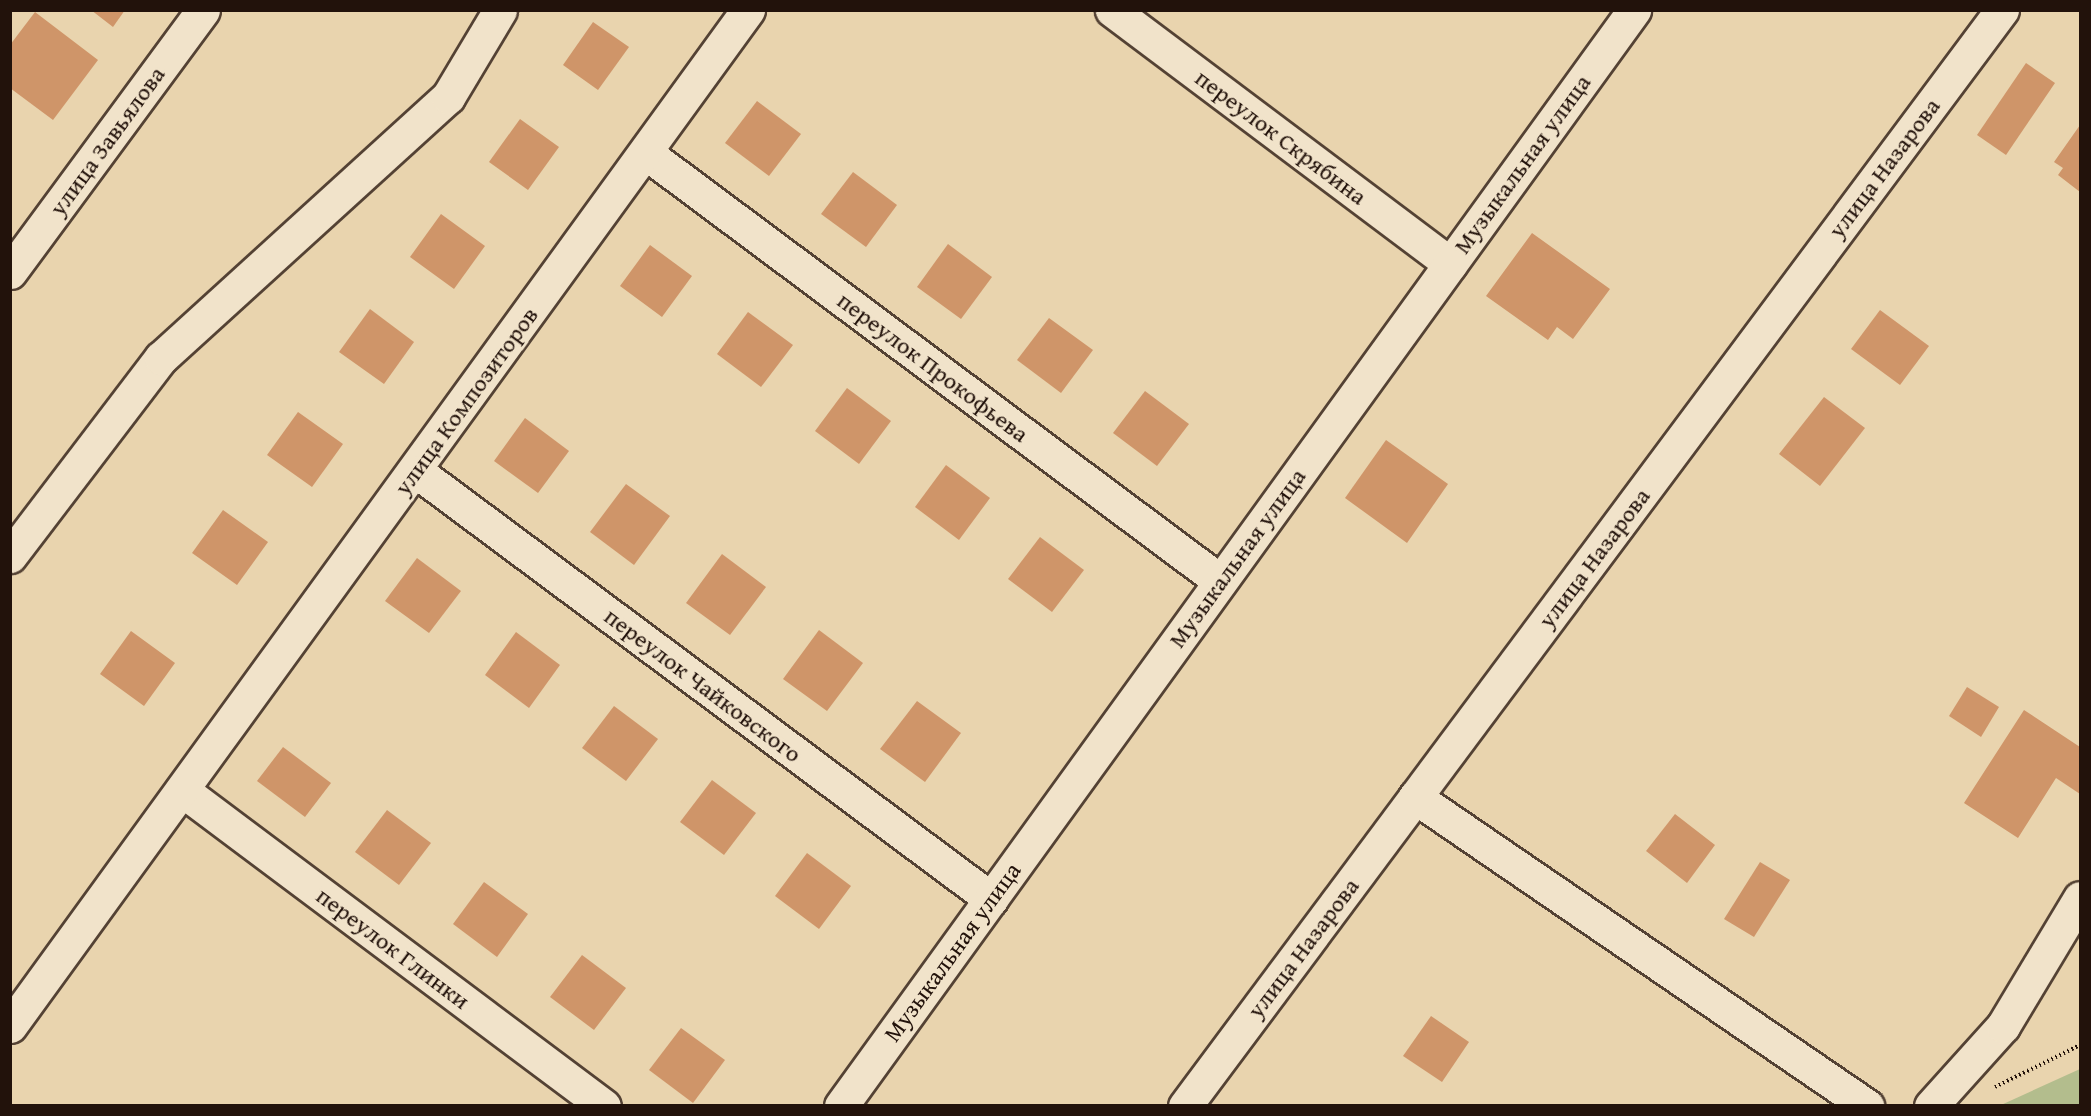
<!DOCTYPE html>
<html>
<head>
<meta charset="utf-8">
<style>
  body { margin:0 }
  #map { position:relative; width:2091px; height:1116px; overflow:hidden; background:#e9d4ae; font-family:"Gentium Book Plus",serif }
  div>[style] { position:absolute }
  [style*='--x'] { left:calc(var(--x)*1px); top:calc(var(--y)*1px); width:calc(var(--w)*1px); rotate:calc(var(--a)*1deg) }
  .green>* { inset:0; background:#b3bd8d }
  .building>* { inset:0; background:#cf9569 }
  .path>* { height:4px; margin-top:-2px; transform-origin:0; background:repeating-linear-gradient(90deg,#22120b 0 1.5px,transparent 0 4.5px) }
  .roads { filter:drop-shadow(2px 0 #544234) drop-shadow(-2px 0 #544234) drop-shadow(0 2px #544234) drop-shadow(0 -2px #544234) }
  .minor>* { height:33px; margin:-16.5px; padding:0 16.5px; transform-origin:16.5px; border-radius:16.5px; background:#f1e3ca }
  .tertiary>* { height:33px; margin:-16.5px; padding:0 16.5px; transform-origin:16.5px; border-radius:16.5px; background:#f1e3ca }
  span { translate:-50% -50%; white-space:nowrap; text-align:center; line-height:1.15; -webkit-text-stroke:5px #f1e3ca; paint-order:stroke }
  .street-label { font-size:24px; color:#22120b }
  .frame { position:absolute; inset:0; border:12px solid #22120b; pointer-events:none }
</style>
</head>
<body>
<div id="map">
  <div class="green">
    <i style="clip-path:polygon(2080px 1069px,2080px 1105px,2001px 1105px)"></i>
  </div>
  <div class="building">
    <i style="clip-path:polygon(91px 10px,125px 10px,113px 27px)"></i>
    <i style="clip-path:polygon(35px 12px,98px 60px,53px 120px,10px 88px,10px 45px)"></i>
    <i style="clip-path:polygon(593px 22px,629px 47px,598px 90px,563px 65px)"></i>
    <i style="clip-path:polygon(2026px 63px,2055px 83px,2006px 155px,1977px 135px)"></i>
    <i style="clip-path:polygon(757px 101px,801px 134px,769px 176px,725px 143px)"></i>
    <i style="clip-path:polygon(520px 119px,559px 147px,528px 190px,489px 162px)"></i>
    <i style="clip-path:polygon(2080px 125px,2080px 192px,2058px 175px,2063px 168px,2054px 162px)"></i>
    <i style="clip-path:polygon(853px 172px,897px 205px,866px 247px,821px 214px)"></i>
    <i style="clip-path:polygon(441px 214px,485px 246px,454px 289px,410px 257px)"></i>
    <i style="clip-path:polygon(1532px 233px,1610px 289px,1573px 339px,1557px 327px,1548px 340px,1486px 296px)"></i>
    <i style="clip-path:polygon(948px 244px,992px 277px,961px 319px,917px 287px)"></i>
    <i style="clip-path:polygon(650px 245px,692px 276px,662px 317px,620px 286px)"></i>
    <i style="clip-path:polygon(370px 309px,414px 342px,384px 384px,339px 352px)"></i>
    <i style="clip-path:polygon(1880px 310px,1929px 346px,1900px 385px,1851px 349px)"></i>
    <i style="clip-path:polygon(748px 312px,793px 345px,761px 387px,717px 354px)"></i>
    <i style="clip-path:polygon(1049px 318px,1093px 350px,1061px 393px,1017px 360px)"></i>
    <i style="clip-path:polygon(847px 388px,891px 421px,859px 464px,815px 431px)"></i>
    <i style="clip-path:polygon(1145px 391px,1189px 424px,1157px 466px,1113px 433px)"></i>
    <i style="clip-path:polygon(1824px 397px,1865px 428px,1820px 486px,1779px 454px)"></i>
    <i style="clip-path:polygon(298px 412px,343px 444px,312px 487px,267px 455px)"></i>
    <i style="clip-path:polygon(525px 418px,569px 451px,538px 493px,494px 461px)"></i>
    <i style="clip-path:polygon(1386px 440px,1448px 484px,1407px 543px,1345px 498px)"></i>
    <i style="clip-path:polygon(946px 465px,990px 498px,959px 540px,915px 507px)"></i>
    <i style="clip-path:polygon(626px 484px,670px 516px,634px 565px,590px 532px)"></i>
    <i style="clip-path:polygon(223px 510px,268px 542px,237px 585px,192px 553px)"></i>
    <i style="clip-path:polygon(1040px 537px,1084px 570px,1052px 612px,1008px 579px)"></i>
    <i style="clip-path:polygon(722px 554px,766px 587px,730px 635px,686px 603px)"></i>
    <i style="clip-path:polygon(417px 558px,461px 591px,429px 633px,385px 601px)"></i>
    <i style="clip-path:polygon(819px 630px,863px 663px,827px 711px,783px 679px)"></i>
    <i style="clip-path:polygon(131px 631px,175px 663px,144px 706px,100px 674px)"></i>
    <i style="clip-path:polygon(516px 632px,560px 665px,529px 708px,485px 675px)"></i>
    <i style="clip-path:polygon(1967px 687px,1999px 707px,1981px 737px,1949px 716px)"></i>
    <i style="clip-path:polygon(917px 701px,961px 733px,925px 782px,880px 749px)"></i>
    <i style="clip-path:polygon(614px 706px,658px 739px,626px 781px,582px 748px)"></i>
    <i style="clip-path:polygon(2024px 710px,2080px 747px,2080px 794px,2056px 778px,2018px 838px,1964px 803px)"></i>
    <i style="clip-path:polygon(283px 747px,331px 783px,305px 817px,257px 781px)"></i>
    <i style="clip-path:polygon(712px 780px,756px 813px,724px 855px,680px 822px)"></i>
    <i style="clip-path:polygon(387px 810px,431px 843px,399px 885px,355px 852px)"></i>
    <i style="clip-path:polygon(1675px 814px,1715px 845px,1687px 883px,1646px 851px)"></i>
    <i style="clip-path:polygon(807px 853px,851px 886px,819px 929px,775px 896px)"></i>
    <i style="clip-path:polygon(1760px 862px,1790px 880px,1754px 937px,1724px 919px)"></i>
    <i style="clip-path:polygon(484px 882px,528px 914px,497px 957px,453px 924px)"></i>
    <i style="clip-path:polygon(582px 955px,626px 988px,594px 1030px,550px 997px)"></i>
    <i style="clip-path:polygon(1431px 1016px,1469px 1042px,1442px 1082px,1403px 1056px)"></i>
    <i style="clip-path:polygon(681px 1028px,725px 1060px,693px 1103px,649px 1070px)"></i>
  </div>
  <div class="path">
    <i style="--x:1995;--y:1087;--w:95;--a:-26.3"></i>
  </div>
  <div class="roads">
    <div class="minor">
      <i style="--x:1112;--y:10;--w:423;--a:36.9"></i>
      <i style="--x:646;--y:153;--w:716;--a:36.71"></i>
      <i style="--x:416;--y:471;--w:717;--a:36.66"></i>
      <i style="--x:10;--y:556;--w:249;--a:-52.7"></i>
      <i style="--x:161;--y:358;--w:388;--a:-42.3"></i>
      <i style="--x:448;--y:97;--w:101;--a:-59.1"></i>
      <i style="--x:182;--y:790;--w:527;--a:36.83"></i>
      <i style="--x:1415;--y:797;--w:548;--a:34.36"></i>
      <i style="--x:10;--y:1026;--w:1256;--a:-54.01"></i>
      <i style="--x:841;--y:1106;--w:1353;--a:-54.11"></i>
      <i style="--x:1185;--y:1106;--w:1367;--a:-53.3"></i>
      <i style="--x:1931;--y:1106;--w:108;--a:-48"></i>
      <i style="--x:2003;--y:1026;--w:149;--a:-59"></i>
    </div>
    <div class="tertiary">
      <i style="--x:10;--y:272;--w:325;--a:-53.6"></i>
    </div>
  </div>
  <div class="street-label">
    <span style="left:1281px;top:137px;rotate:37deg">переулок Скрябина</span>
    <span style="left:107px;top:141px;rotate:-54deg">улица Завьялова</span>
    <span style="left:1522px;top:164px;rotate:-54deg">Музыкальная улица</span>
    <span style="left:1884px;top:168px;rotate:-53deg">улица Назарова</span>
    <span style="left:933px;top:367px;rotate:37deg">переулок Прокофьева</span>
    <span style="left:466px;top:401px;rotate:-54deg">улица Композиторов</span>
    <span style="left:1237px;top:558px;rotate:-54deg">Музыкальная улица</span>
    <span style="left:1594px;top:558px;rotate:-53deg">улица Назарова</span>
    <span style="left:703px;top:685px;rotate:37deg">переулок Чайковского</span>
    <span style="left:393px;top:948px;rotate:37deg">переулок Глинки</span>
    <span style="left:1303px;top:948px;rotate:-53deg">улица Назарова</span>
    <span style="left:952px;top:952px;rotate:-54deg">Музыкальная улица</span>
  </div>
  <div class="frame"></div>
</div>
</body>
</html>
